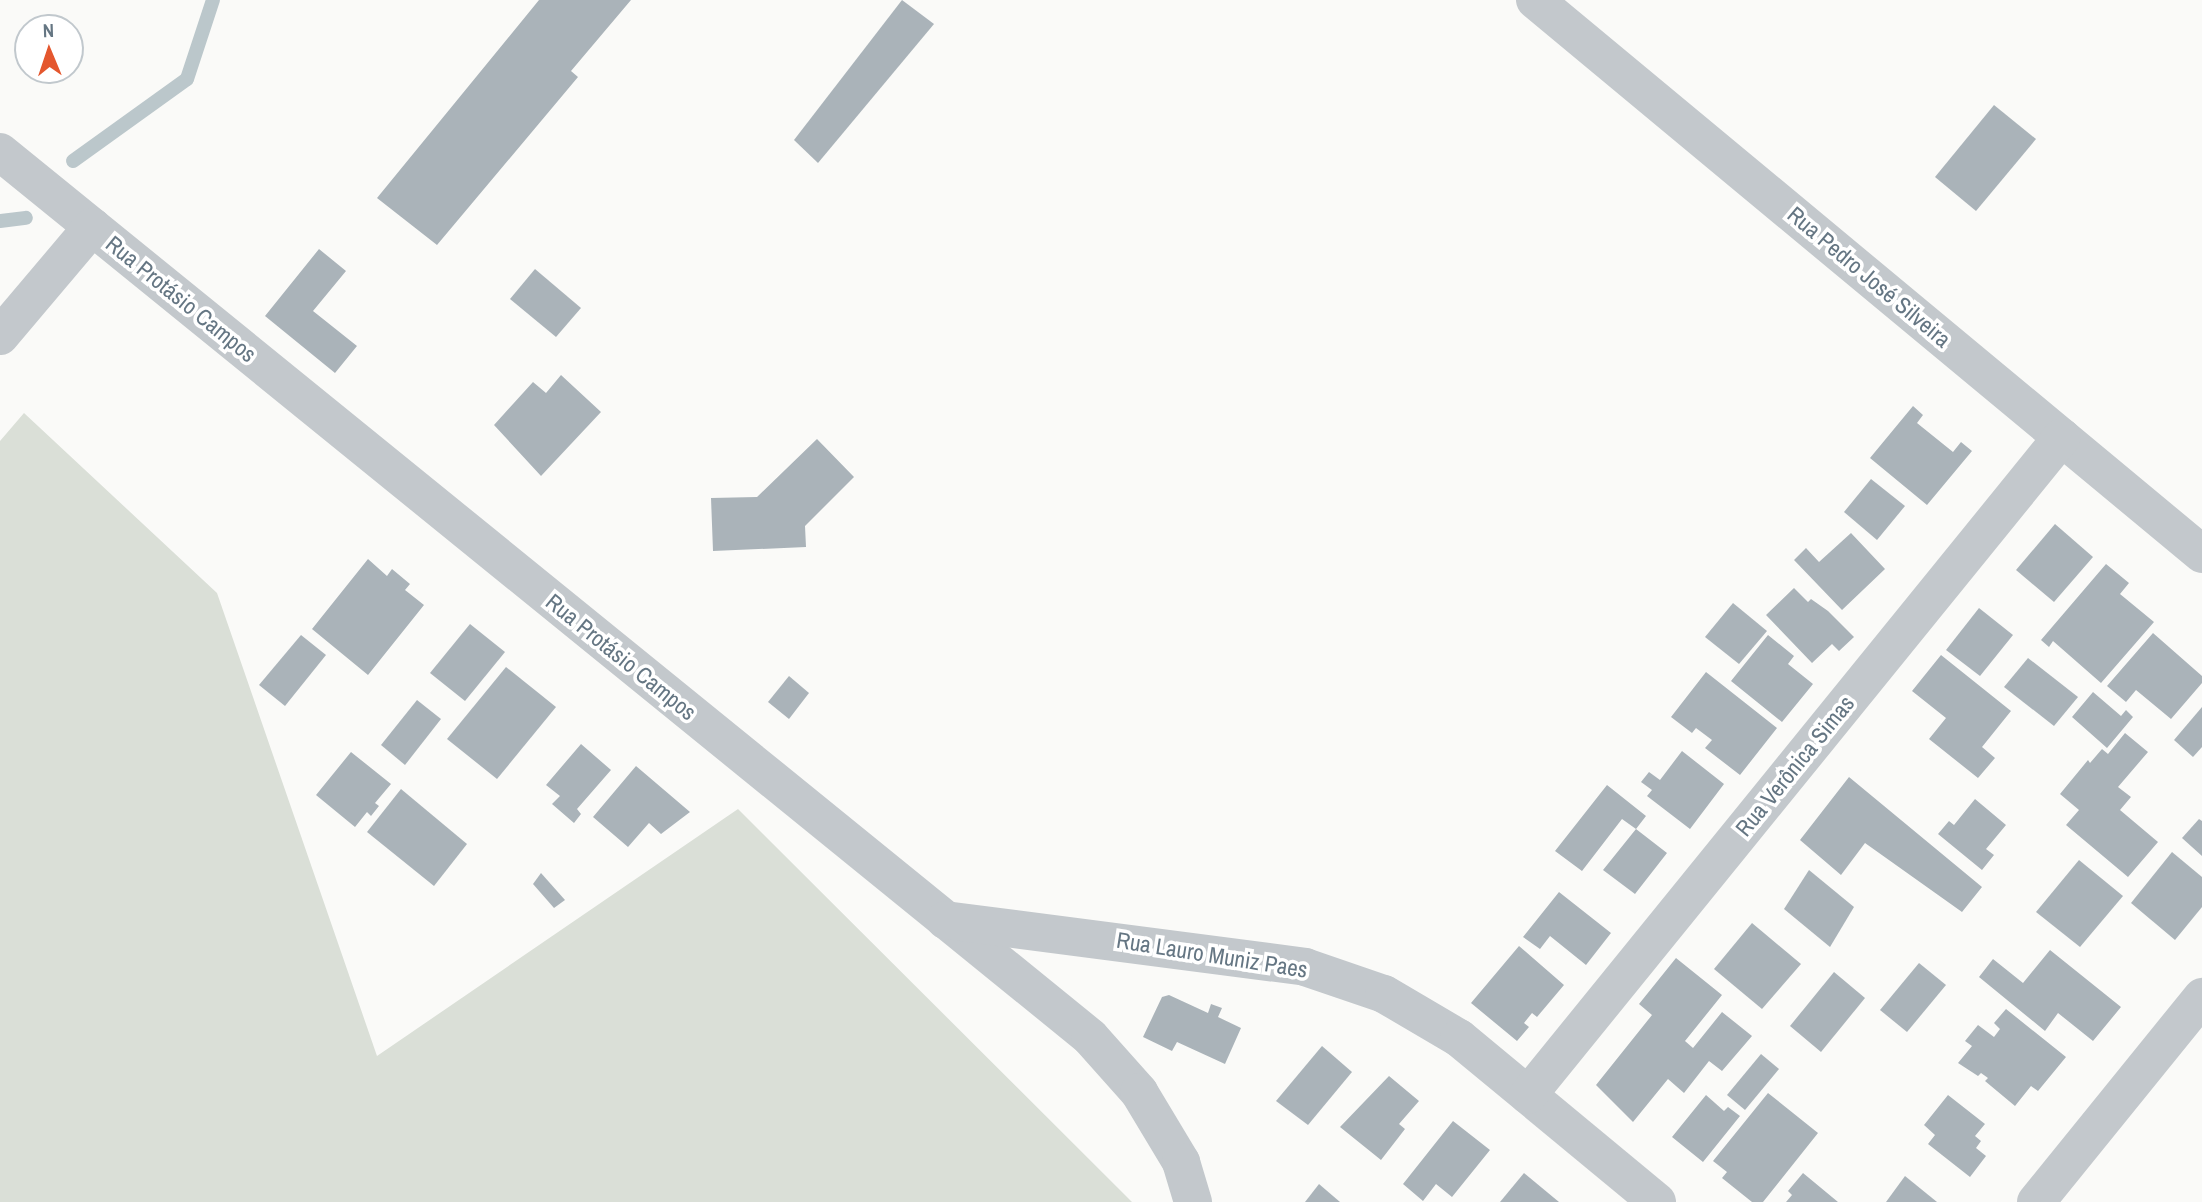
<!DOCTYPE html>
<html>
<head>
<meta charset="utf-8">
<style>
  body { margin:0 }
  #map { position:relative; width:2202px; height:1202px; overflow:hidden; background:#fafaf8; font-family:"Archivo Narrow",sans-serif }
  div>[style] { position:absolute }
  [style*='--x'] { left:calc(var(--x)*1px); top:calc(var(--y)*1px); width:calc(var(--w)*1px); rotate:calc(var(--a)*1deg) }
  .green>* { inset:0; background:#dadfd7 }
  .stream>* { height:14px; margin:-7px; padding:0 7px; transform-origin:7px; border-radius:7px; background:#bbc7cb }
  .building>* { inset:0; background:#aab3b9 }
  .minor>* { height:38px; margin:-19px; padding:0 19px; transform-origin:19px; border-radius:19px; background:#c3c8cc }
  span { translate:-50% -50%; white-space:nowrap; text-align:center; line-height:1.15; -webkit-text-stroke:7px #fff; paint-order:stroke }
  .street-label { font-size:23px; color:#657683 }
  .north { position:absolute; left:14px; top:14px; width:70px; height:70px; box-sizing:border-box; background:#fff; border:2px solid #c1c8cd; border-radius:50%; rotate:358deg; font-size:19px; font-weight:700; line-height:28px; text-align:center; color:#657683 }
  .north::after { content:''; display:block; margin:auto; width:24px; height:32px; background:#e4572e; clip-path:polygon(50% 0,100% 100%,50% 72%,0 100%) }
</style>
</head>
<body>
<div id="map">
  <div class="green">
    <i style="clip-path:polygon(24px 413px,217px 593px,377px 1056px,738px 809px,1132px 1202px,0 1202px,0 441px)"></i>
  </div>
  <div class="stream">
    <i style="--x:73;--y:161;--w:140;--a:-35.7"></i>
    <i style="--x:187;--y:79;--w:83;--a:-71.8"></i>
    <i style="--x:0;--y:221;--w:26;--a:-7"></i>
  </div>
  <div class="building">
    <i style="clip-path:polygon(539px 0,631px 0,571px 71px,578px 77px,437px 245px,377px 198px)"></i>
    <i style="clip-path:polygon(902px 0,934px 24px,818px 163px,794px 140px)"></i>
    <i style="clip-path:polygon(1994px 105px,2036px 139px,1976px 211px,1935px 177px)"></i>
    <i style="clip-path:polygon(319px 249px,346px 271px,313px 311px,357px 346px,335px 373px,265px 316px)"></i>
    <i style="clip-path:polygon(535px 269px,581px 308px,556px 337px,510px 299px)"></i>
    <i style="clip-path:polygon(561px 375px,601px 412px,541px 476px,494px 425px,533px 382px,546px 393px)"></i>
    <i style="clip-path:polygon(1913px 406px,1923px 415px,1917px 423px,1953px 452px,1961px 442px,1972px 451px,1927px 505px,1870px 458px)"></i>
    <i style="clip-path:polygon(817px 439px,854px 477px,805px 526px,806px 547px,713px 551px,711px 498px,757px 497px)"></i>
    <i style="clip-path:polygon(1871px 479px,1905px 506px,1877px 540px,1844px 512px)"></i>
    <i style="clip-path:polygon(2055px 524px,2093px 557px,2054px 602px,2016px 570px)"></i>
    <i style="clip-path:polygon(1851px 533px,1885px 569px,1842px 610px,1794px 560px,1806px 548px,1819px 562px)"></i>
    <i style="clip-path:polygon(368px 559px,387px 576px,392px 569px,410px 584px,405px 590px,424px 605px,368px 675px,312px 629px)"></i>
    <i style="clip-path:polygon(2106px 564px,2129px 583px,2120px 594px,2154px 622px,2101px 683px,2053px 641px,2049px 647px,2041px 640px)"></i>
    <i style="clip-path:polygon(1794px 588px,1808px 602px,1811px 599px,1828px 611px,1854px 637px,1839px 651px,1832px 644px,1812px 663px,1766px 615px)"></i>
    <i style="clip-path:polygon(1733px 603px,1767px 631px,1739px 664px,1705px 637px)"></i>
    <i style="clip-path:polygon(1979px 608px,2013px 635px,1980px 676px,1946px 650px)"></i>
    <i style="clip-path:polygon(470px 624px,505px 652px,465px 701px,430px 673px)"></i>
    <i style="clip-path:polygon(2153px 633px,2202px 676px,2202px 683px,2171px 719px,2136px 690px,2126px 702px,2107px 686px)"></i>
    <i style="clip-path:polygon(301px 635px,326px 655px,285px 706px,259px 685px)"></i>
    <i style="clip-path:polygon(1768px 635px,1794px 656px,1788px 664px,1813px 684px,1782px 722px,1731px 681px)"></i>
    <i style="clip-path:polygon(1941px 655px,2011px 711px,1982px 747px,1995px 758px,1978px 778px,1929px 739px,1946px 718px,1912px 691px)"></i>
    <i style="clip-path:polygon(2028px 658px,2078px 697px,2054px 726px,2004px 687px)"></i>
    <i style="clip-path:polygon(506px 667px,556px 707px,497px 779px,447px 739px)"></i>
    <i style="clip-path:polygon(1706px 672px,1777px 728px,1740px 775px,1705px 748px,1712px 740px,1696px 728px,1692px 733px,1671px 717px)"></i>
    <i style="clip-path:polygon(789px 676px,809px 693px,789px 719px,768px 702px)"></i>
    <i style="clip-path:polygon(2093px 692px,2121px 716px,2126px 710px,2133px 717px,2107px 748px,2072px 717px)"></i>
    <i style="clip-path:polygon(417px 700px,441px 719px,405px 765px,381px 745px)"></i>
    <i style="clip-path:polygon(2202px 707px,2202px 747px,2193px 757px,2174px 740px)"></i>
    <i style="clip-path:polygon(2125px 733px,2148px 752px,2118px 787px,2131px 797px,2120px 810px,2158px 842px,2128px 877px,2066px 825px,2079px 810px,2060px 794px,2088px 760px,2090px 763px,2102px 749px,2108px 754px)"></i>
    <i style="clip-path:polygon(581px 744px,611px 770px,577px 809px,581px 814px,574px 823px,552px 804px,560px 796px,546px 785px)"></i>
    <i style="clip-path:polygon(1682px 751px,1724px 784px,1690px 829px,1647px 796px,1652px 790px,1641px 782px,1649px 772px,1660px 780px)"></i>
    <i style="clip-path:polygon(351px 752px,391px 784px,375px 803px,379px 806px,371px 816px,367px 812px,355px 827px,316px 795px)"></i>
    <i style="clip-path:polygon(636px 766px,690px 812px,661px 834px,649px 823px,628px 847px,593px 817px)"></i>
    <i style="clip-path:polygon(1849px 777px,1982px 887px,1962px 912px,1865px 843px,1841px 875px,1800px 840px)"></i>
    <i style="clip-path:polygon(1607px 785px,1646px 816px,1636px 829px,1667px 853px,1635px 894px,1603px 870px,1636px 829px,1622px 819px,1582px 871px,1555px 851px)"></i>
    <i style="clip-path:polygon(401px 789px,467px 844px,434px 886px,367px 832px)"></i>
    <i style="clip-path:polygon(1975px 799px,2006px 825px,1986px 849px,1994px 855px,1982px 870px,1938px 834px,1949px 821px,1954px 825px)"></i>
    <i style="clip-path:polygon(2199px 819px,2202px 821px,2202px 856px,2182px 838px)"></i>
    <i style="clip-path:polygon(2172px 852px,2202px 877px,2202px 907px,2175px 940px,2131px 903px)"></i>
    <i style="clip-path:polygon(2079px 860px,2123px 896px,2080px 947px,2036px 912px)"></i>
    <i style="clip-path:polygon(1809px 870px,1854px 907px,1830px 947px,1784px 909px)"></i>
    <i style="clip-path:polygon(541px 873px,565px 900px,554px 908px,533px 884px)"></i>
    <i style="clip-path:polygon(1559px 892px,1611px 933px,1586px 965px,1550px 936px,1540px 949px,1523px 937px)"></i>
    <i style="clip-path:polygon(1752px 923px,1801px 964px,1762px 1009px,1714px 969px)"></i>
    <i style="clip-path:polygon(1519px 946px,1564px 985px,1537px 1017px,1532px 1013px,1524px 1023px,1529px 1027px,1517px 1041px,1471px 1003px)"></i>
    <i style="clip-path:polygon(2050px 950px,2121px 1007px,2093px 1041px,2058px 1013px,2045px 1031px,1979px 977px,1993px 959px,2023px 983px)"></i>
    <i style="clip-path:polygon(1676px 958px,1722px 995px,1685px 1041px,1693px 1048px,1722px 1012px,1752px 1036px,1722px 1071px,1709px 1061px,1684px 1093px,1668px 1079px,1633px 1122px,1596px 1085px,1652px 1015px,1639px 1004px)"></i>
    <i style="clip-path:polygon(1919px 963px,1946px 985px,1907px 1032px,1880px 1010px)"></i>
    <i style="clip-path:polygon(1834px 972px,1865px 998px,1821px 1052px,1790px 1026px)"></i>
    <i style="clip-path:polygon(1169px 995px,1208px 1013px,1211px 1004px,1222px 1008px,1218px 1017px,1241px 1028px,1225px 1064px,1177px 1042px,1172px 1051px,1143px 1037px,1162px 997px)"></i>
    <i style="clip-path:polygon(2006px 1009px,2066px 1057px,2038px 1091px,2031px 1086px,2015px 1106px,1985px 1081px,1988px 1078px,1981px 1073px,1978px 1076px,1958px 1063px,1972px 1046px,1965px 1041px,1978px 1025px,1994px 1037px,2000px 1029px,1994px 1023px)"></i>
    <i style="clip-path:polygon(1322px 1046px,1352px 1072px,1308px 1125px,1276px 1101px)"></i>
    <i style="clip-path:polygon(1761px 1054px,1779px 1069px,1745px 1110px,1727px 1095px)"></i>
    <i style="clip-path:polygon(1389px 1076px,1419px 1101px,1399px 1124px,1405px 1129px,1381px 1160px,1340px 1127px)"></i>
    <i style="clip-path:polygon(1768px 1093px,1818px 1133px,1763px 1202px,1752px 1202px,1722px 1178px,1727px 1172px,1713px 1161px)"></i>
    <i style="clip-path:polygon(1706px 1095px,1724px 1111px,1728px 1107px,1740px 1116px,1703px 1162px,1672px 1137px)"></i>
    <i style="clip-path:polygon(1948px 1095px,1985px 1124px,1975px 1136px,1981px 1141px,1976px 1148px,1986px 1156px,1970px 1177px,1928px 1144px,1935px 1135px,1924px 1125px)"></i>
    <i style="clip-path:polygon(1453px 1121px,1490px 1150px,1452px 1197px,1436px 1184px,1423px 1201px,1403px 1184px)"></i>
    <i style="clip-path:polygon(1524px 1173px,1559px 1202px,1500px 1202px)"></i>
    <i style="clip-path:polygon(1803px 1173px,1838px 1202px,1786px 1202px,1792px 1195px,1788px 1191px)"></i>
    <i style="clip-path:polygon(1905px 1176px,1937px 1202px,1886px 1202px)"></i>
    <i style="clip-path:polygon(1319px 1184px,1340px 1202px,1305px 1202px)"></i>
  </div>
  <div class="minor">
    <i style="--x:1535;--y:0;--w:867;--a:39.71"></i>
    <i style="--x:0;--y:152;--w:1404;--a:39.07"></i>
    <i style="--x:1090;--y:1037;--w:74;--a:48.3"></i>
    <i style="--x:1139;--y:1092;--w:82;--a:59"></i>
    <i style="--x:1181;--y:1162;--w:42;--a:73.3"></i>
    <i style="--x:0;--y:336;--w:143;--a:-49.8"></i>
    <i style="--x:945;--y:920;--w:363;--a:7.4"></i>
    <i style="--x:1305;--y:967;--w:83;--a:18.9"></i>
    <i style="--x:1384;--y:994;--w:87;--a:30.4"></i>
    <i style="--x:1459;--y:1038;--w:257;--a:39.6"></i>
    <i style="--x:1528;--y:1095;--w:847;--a:-50.94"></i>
    <i style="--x:2036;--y:1202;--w:264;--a:-51"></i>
  </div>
  <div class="street-label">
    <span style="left:1869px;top:277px;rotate:40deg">Rua Pedro José Silveira</span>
    <span style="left:181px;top:299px;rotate:39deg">Rua Protásio Campos</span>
    <span style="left:621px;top:657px;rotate:39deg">Rua Protásio Campos</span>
    <span style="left:1795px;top:766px;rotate:-51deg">Rua Verônica Simas</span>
    <span style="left:1212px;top:955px;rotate:9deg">Rua Lauro Muniz Paes</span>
  </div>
  <div class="north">N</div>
</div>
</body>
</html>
